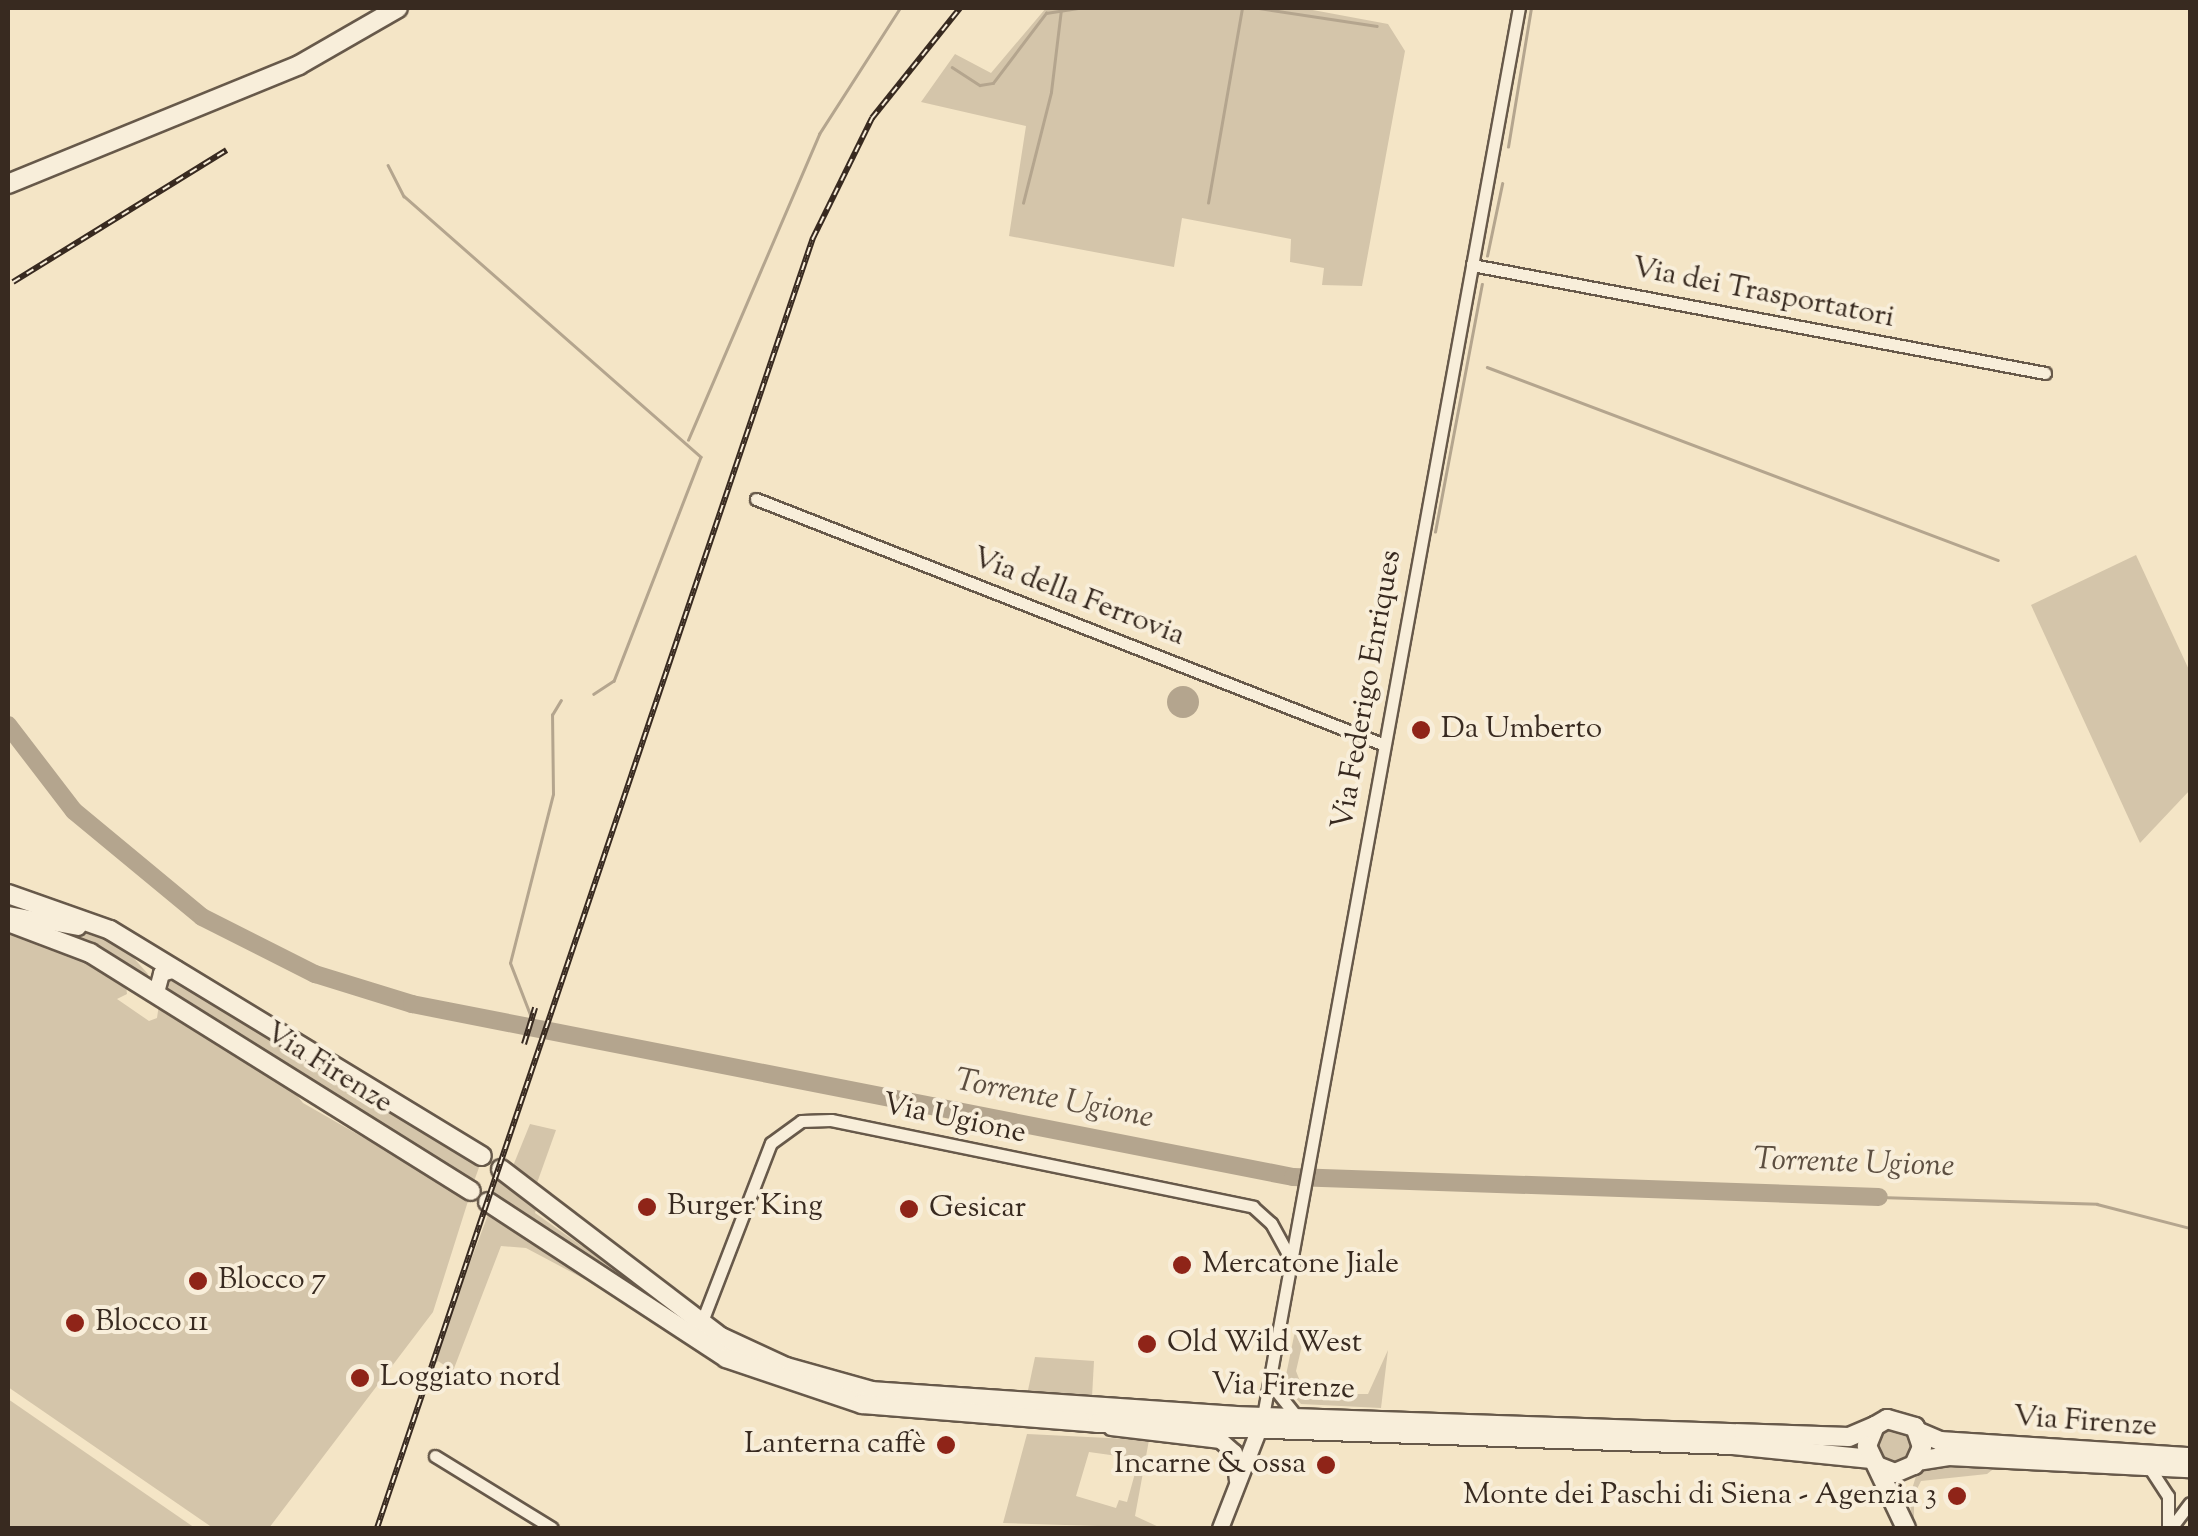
<!DOCTYPE html>
<html>
<head>
<meta charset="utf-8">
<style>
  body { margin:0 }
  #map { position:relative; width:2198px; height:1536px; overflow:hidden; background:#f4e5c6; font-family:"Sorts Mill Goudy",serif }
  div>[style] { position:absolute }
  [style*='--x'] { left:calc(var(--x)*1px); top:calc(var(--y)*1px); width:calc(var(--w)*1px); rotate:calc(var(--a)*1deg) }
  .green>* { inset:0; background:#d4c5aa }
  .round { border-radius:50% }
  .water>* { inset:0; background:#b4a58e }
  .stream>* { height:2.5px; margin:-1.25px; padding:0 1.25px; transform-origin:1.25px; border-radius:1.25px; background:#b4a58e }
  .river>* { height:18px; margin:-9px; padding:0 9px; transform-origin:9px; border-radius:9px; background:#b4a58e }
  .roads { filter:drop-shadow(2px 0 #67594a) drop-shadow(-2px 0 #67594a) drop-shadow(0 2px #67594a) drop-shadow(0 -2px #67594a) }
  .minor>* { height:11px; margin:-5.5px; padding:0 5.5px; transform-origin:5.5px; border-radius:5.5px; background:#f8eeda }
  .tertiary>* { height:15px; margin:-7.5px; padding:0 7.5px; transform-origin:7.5px; border-radius:7.5px; background:#f8eeda }
  .secondary>* { height:18px; margin:-9px; padding:0 9px; transform-origin:9px; border-radius:9px; background:#f8eeda }
  .rail>* { height:6px; margin-top:-3px; transform-origin:0; background:repeating-linear-gradient(90deg,#f8eeda 0 8px,#382a20 0 16px); box-sizing:border-box; border-block:2px solid #382a20 }
  .dots>* { width:28px; height:28px; translate:-50% -50%; box-sizing:border-box; border:5px solid #f8eeda; border-radius:50% }
  span { translate:-50% -50%; white-space:nowrap; text-align:center; line-height:1.15; -webkit-text-stroke:8px #f8eeda; paint-order:stroke }
  .street-label { font-size:30px; color:#382a20 }
  .poi-label { font-size:30px; color:#382a20 }
  .left { translate:0 -50%; text-align:left }
  .right { translate:-100% -50%; text-align:right }
  .water-label { font-size:32px; color:#5d4f41; font-style:italic }
  .frame { position:absolute; inset:0; border:10px solid #382a20; pointer-events:none }
</style>
</head>
<body>
<div id="map">
  <div class="green">
    <i style="clip-path:polygon(1046px 8px,1302px 8px,1388px 24px,1405px 51px,1362px 286px,1322px 285px,1324px 268px,1290px 262px,1291px 239px,1182px 218px,1174px 267px,1009px 236px,1026px 126px,921px 102px,955px 54px,991px 73px)"></i>
    <i style="clip-path:polygon(2136px 555px,2190px 672px,2190px 790px,2140px 843px,2031px 605px)"></i>
    <i style="clip-path:polygon(53px 923px,122px 945px,148px 974px,145px 979px,44px 927px)"></i>
    <i style="clip-path:polygon(8px 926px,53px 938px,126px 986px,127px 994px,117px 999px,149px 1021px,157px 1018px,159px 1004px,286px 1082px,303px 1103px,469px 1198px,433px 1312px,269px 1528px,213px 1528px,8px 1387px)"></i>
    <i style="clip-path:polygon(170px 976px,481px 1162px,473px 1184px,167px 993px,163px 982px)"></i>
    <i style="clip-path:polygon(530px 1124px,556px 1130px,537px 1183px,513px 1166px)"></i>
    <i style="clip-path:polygon(499px 1172px,539px 1200px,535px 1213px,660px 1301px,492px 1195px)"></i>
    <i style="clip-path:polygon(489px 1212px,622px 1299px,526px 1248px,501px 1246px,453px 1371px,438px 1361px,429px 1372px)"></i>
    <i style="clip-path:polygon(1296px 1326px,1306px 1328px,1296px 1371px,1305px 1394px,1368px 1394px,1388px 1350px,1381px 1408px,1301px 1404px,1284px 1385px)"></i>
    <i style="clip-path:polygon(1035px 1357px,1094px 1361px,1092px 1397px,1027px 1395px)"></i>
    <i style="clip-path:polygon(8px 1399px,195px 1528px,8px 1528px)"></i>
    <i class="round" style="left:1877px;top:1429px;width:34px;height:34px"></i>
    <i style="clip-path:polygon(evenodd,1027px 1434px,1149px 1440px,1135px 1516px,1161px 1528px,1003px 1523px,1027px 1434px,1089px 1452px,1139px 1459px,1127px 1502px,1119px 1500px,1116px 1508px,1076px 1496px,1089px 1452px)"></i>
    <i style="clip-path:polygon(1983px 1464px,1996px 1467px,1987px 1474px,1921px 1481px,1914px 1495px,1914px 1528px,1909px 1499px,1916px 1476px,1930px 1468px)"></i>
  </div>
  <div class="water">
    <i class="round" style="left:1167px;top:686px;width:32px;height:32px"></i>
  </div>
  <div class="stream">
    <i style="--x:1259;--y:8;--w:119;--a:8.7"></i>
    <i style="--x:952;--y:67;--w:33;--a:33"></i>
    <i style="--x:980;--y:85;--w:13;--a:-9"></i>
    <i style="--x:993;--y:83;--w:88;--a:-52.9"></i>
    <i style="--x:1046;--y:13;--w:32;--a:-9"></i>
    <i style="--x:1508;--y:147;--w:141;--a:-80.6"></i>
    <i style="--x:388;--y:165;--w:35;--a:63"></i>
    <i style="--x:404;--y:196;--w:395;--a:41.3"></i>
    <i style="--x:701;--y:457;--w:240;--a:111.2"></i>
    <i style="--x:614;--y:681;--w:24;--a:147"></i>
    <i style="--x:1023;--y:203;--w:114;--a:-75.8"></i>
    <i style="--x:1051;--y:92;--w:84;--a:-83.1"></i>
    <i style="--x:1208;--y:203;--w:198;--a:-80.1"></i>
    <i style="--x:1487;--y:256;--w:74;--a:-78.2"></i>
    <i style="--x:1487;--y:367;--w:546;--a:20.69"></i>
    <i style="--x:688;--y:440;--w:333;--a:-66.8"></i>
    <i style="--x:819;--y:134;--w:150;--a:-57.3"></i>
    <i style="--x:1435;--y:532;--w:252;--a:-79.3"></i>
    <i style="--x:534;--y:1025;--w:66;--a:-111.2"></i>
    <i style="--x:510;--y:963;--w:174;--a:-75.7"></i>
    <i style="--x:553;--y:794;--w:79;--a:-90.7"></i>
    <i style="--x:552;--y:715;--w:17;--a:-59"></i>
    <i style="--x:1879;--y:1197;--w:218;--a:1.8"></i>
    <i style="--x:2097;--y:1204;--w:96;--a:14.5"></i>
  </div>
  <div class="river">
    <i style="--x:8;--y:725;--w:108;--a:52.5"></i>
    <i style="--x:74;--y:811;--w:166;--a:39.6"></i>
    <i style="--x:202;--y:917;--w:127;--a:26.8"></i>
    <i style="--x:315;--y:974;--w:102;--a:17.2"></i>
    <i style="--x:412;--y:1004;--w:898;--a:11.11"></i>
    <i style="--x:1293;--y:1177;--w:586;--a:1.95"></i>
  </div>
  <div class="roads">
    <div class="minor">
      <i style="--x:1472;--y:265;--w:583;--a:10.67"></i>
      <i style="--x:756;--y:499;--w:672;--a:21.37"></i>
      <i style="--x:701;--y:1324;--w:194;--a:-68.9"></i>
      <i style="--x:771;--y:1143;--w:37;--a:-36"></i>
      <i style="--x:801;--y:1121;--w:30;--a:-2"></i>
      <i style="--x:831;--y:1120;--w:431;--a:11.6"></i>
      <i style="--x:1253;--y:1207;--w:24;--a:42"></i>
      <i style="--x:1271;--y:1223;--w:48;--a:61.3"></i>
      <i style="--x:1270;--y:1383;--w:43;--a:51.5"></i>
      <i style="--x:1263;--y:1416;--w:1431;--a:-79.7"></i>
      <i style="--x:435;--y:1456;--w:137;--a:31.6"></i>
      <i style="--x:2149;--y:1467;--w:35;--a:57"></i>
      <i style="--x:2168;--y:1496;--w:32;--a:90"></i>
      <i style="--x:2171;--y:1528;--w:31;--a:-53"></i>
    </div>
    <div class="tertiary">
      <i style="--x:8;--y:914;--w:71;--a:10.5"></i>
      <i style="--x:156;--y:992;--w:20;--a:-75"></i>
      <i style="--x:161;--y:973;--w:16;--a:-15"></i>
      <i style="--x:1111;--y:1427;--w:110;--a:6.8"></i>
      <i style="--x:1220;--y:1440;--w:18;--a:41"></i>
      <i style="--x:1234;--y:1452;--w:28;--a:84"></i>
      <i style="--x:1220;--y:1528;--w:116;--a:-68.7"></i>
    </div>
    <div class="secondary">
      <i style="--x:8;--y:184;--w:314;--a:-22.2"></i>
      <i style="--x:299;--y:65;--w:114;--a:-29.9"></i>
      <i style="--x:8;--y:894;--w:108;--a:19.4"></i>
      <i style="--x:110;--y:930;--w:435;--a:31.3"></i>
      <i style="--x:8;--y:922;--w:88;--a:20.7"></i>
      <i style="--x:90;--y:953;--w:449;--a:32"></i>
      <i style="--x:501;--y:1169;--w:277;--a:37.4"></i>
      <i style="--x:721;--y:1337;--w:72;--a:24.8"></i>
      <i style="--x:786;--y:1367;--w:89;--a:15.6"></i>
      <i style="--x:872;--y:1391;--w:364;--a:3.9"></i>
      <i style="--x:1235;--y:1416;--w:614;--a:1.96"></i>
      <i style="--x:1849;--y:1437;--w:28;--a:-23"></i>
      <i style="--x:488;--y:1202;--w:285;--a:33.2"></i>
      <i style="--x:726;--y:1358;--w:144;--a:18.7"></i>
      <i style="--x:862;--y:1404;--w:236;--a:4.6"></i>
      <i style="--x:1097;--y:1423;--w:636;--a:1.98"></i>
      <i style="--x:1733;--y:1445;--w:139;--a:5.8"></i>
      <i style="--x:1919;--y:1432;--w:23;--a:23"></i>
      <i style="--x:1940;--y:1441;--w:251;--a:3.7"></i>
      <i style="--x:1917;--y:1461;--w:32;--a:-9"></i>
      <i style="--x:1949;--y:1456;--w:241;--a:2.9"></i>
      <i style="--x:1877;--y:1466;--w:19;--a:21"></i>
      <i style="--x:1895;--y:1473;--w:21;--a:-23"></i>
      <i style="--x:1914;--y:1465;--w:20;--a:-66"></i>
      <i style="--x:1922;--y:1447;--w:21;--a:-109"></i>
      <i style="--x:1915;--y:1427;--w:29;--a:-164"></i>
      <i style="--x:1887;--y:1419;--w:14;--a:150"></i>
      <i style="--x:1875;--y:1426;--w:22;--a:112"></i>
      <i style="--x:1867;--y:1446;--w:91;--a:64.6"></i>
    </div>
  </div>
  <div class="rail">
    <i style="--x:13;--y:282;--w:251;--a:-31.7"></i>
    <i style="--x:524;--y:1044;--w:38;--a:-73"></i>
    <i style="--x:377;--y:1528;--w:1362;--a:-71.33"></i>
    <i style="--x:813;--y:238;--w:134;--a:-63.8"></i>
    <i style="--x:872;--y:118;--w:141;--a:-51.3"></i>
  </div>
  <div class="dots">
    <i style="left:1421px;top:730px;background:#8f2418"></i>
    <i style="left:647px;top:1207px;background:#8f2418"></i>
    <i style="left:909px;top:1209px;background:#8f2418"></i>
    <i style="left:1182px;top:1265px;background:#8f2418"></i>
    <i style="left:198px;top:1281px;background:#8f2418"></i>
    <i style="left:75px;top:1323px;background:#8f2418"></i>
    <i style="left:1147px;top:1344px;background:#8f2418"></i>
    <i style="left:360px;top:1378px;background:#8f2418"></i>
    <i style="left:946px;top:1445px;background:#8f2418"></i>
    <i style="left:1326px;top:1465px;background:#8f2418"></i>
    <i style="left:1957px;top:1496px;background:#8f2418"></i>
  </div>
  <div class="street-label">
    <span style="left:1763px;top:294px;rotate:11deg">Via dei Trasportatori</span>
    <span style="left:1078px;top:598px;rotate:21deg">Via della Ferrovia</span>
    <span style="left:1368px;top:690px;rotate:-80deg">Via Federigo Enriques</span>
    <span style="left:328px;top:1069px;rotate:32deg">Via Firenze</span>
    <span style="left:954px;top:1120px;rotate:12deg">Via Ugione</span>
    <span style="left:1283px;top:1388px;rotate:2deg">Via Firenze</span>
    <span style="left:2085px;top:1423px;rotate:4deg">Via Firenze</span>
  </div>
  <div class="poi-label">
    <span class="left" style="left:1441px;top:730px">Da Umberto</span>
    <span class="left" style="left:667px;top:1207px">Burger King</span>
    <span class="left" style="left:929px;top:1209px">Gesicar</span>
    <span class="left" style="left:1202px;top:1265px">Mercatone Jiale</span>
    <span class="left" style="left:218px;top:1281px">Blocco 7</span>
    <span class="left" style="left:95px;top:1323px">Blocco 11</span>
    <span class="left" style="left:1167px;top:1344px">Old Wild West</span>
    <span class="left" style="left:380px;top:1378px">Loggiato nord</span>
    <span class="right" style="left:926px;top:1445px">Lanterna caffè</span>
    <span class="right" style="left:1306px;top:1465px">Incarne &amp; ossa</span>
    <span class="right" style="left:1937px;top:1496px">Monte dei Paschi di Siena - Agenzia 3</span>
  </div>
  <div class="water-label">
    <span style="left:1054px;top:1100px;rotate:11deg">Torrente Ugione</span>
    <span style="left:1854px;top:1164px;rotate:2deg">Torrente Ugione</span>
  </div>
  <div class="frame"></div>
</div>
</body>
</html>
